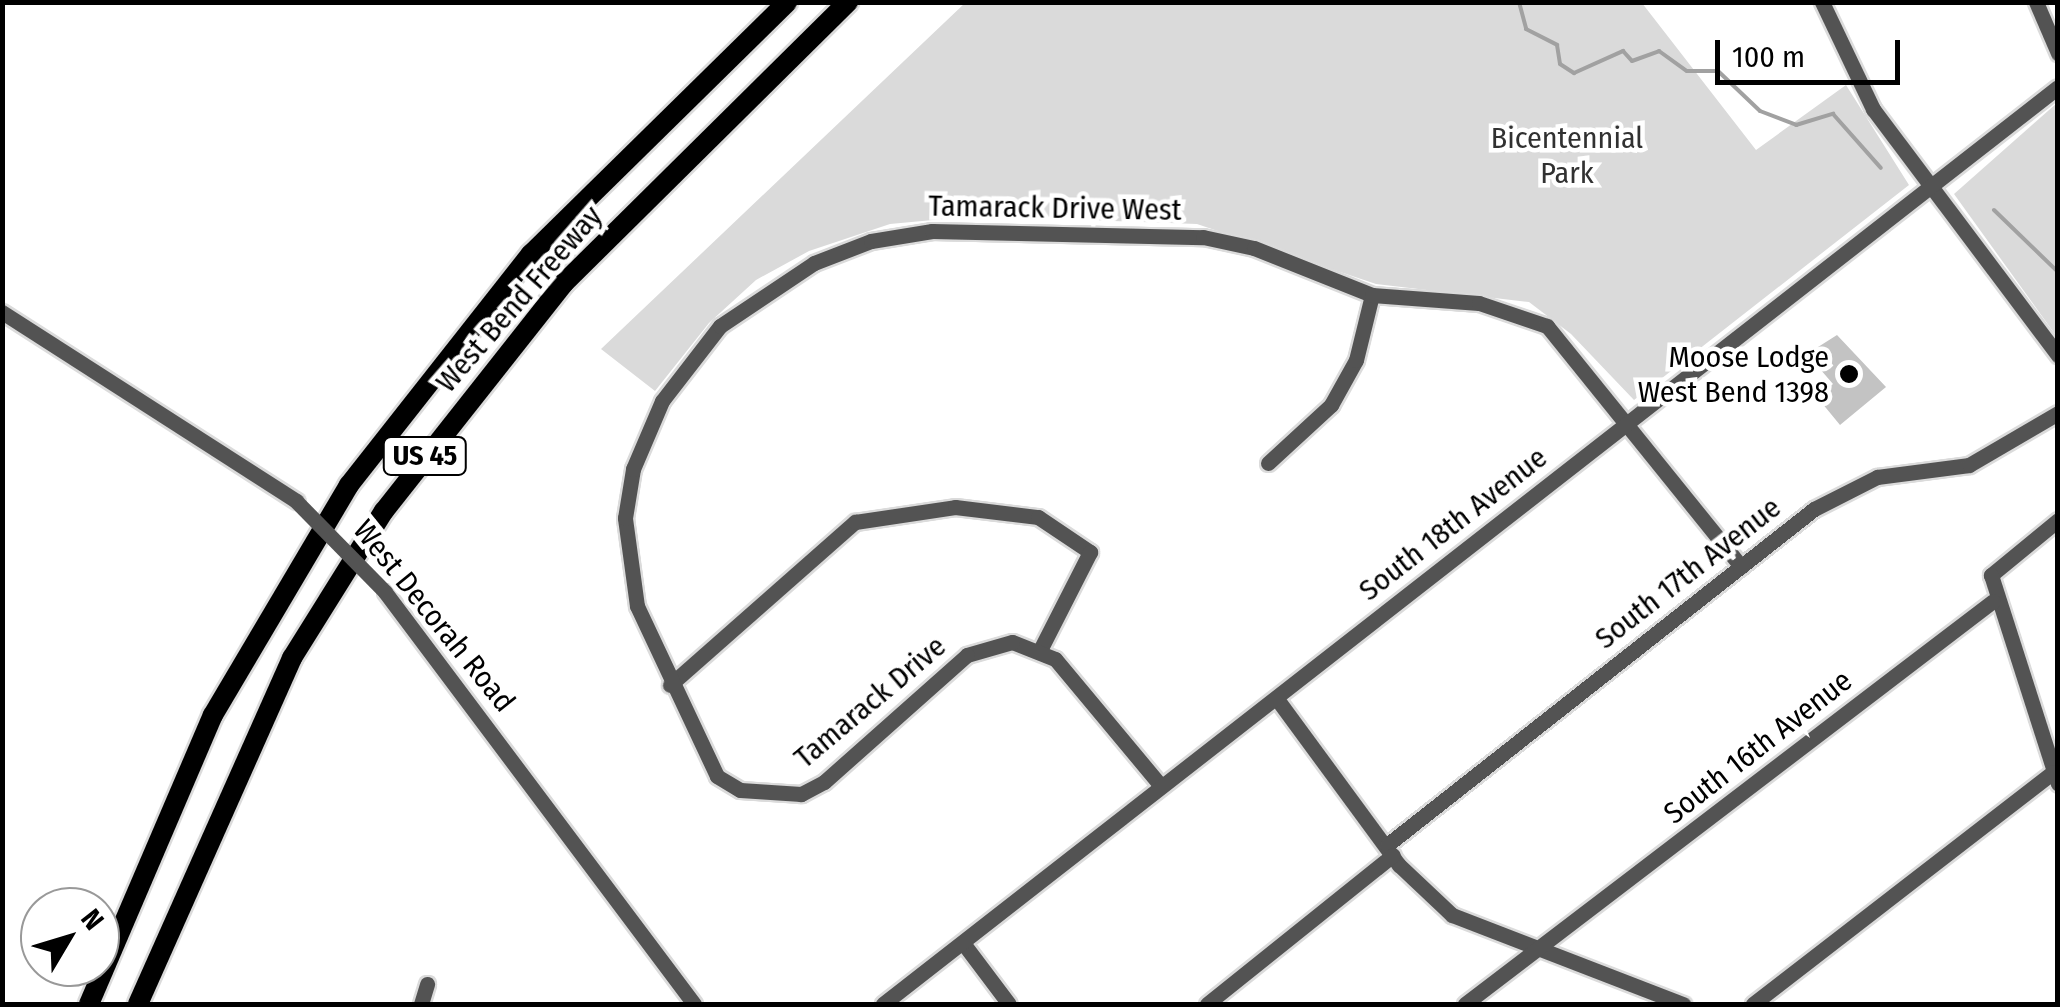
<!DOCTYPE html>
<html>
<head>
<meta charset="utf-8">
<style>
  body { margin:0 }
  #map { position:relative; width:2060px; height:1007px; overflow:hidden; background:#fff; font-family:"Fira Sans Condensed",sans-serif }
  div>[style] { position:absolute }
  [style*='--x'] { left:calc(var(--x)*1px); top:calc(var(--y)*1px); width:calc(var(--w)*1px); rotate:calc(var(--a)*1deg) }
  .green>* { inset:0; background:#dadada }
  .stream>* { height:4px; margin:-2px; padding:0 2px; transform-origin:2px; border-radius:2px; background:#a1a1a1 }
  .building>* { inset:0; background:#c3c3c3 }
  .roads { filter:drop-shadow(2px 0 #dbdbdb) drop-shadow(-2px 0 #dbdbdb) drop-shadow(0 2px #dbdbdb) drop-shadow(0 -2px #dbdbdb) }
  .minor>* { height:15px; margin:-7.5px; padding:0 7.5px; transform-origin:7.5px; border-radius:7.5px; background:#535353 }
  .highway>* { height:20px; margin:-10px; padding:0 10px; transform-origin:10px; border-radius:10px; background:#000 }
  .minor-bridge>* { height:15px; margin:-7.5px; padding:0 7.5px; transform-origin:7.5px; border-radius:7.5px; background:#535353 }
  .dots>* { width:28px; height:28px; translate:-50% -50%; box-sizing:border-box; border:5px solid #fff; border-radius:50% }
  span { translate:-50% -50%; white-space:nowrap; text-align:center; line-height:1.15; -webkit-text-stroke:9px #fff; paint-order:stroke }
  .shield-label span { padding:2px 8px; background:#fff; border:2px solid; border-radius:8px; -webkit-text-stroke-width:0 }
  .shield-label { font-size:28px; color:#000; font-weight:700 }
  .park-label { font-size:30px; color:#313131 }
  .street-label { font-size:30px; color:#000 }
  .poi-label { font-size:30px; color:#000 }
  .right { translate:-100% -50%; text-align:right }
  .frame { position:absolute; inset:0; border:5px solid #000; pointer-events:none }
  .north { position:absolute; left:20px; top:887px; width:100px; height:100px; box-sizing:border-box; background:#fff; border:2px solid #999; border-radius:50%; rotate:52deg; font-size:28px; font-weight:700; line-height:40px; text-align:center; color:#000 }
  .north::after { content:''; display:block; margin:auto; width:35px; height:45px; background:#000; clip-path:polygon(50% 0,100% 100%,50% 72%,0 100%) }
  .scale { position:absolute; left:1715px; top:40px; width:185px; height:45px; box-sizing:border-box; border:5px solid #000; border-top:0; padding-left:12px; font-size:30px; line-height:35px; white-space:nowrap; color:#000; -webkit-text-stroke:8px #fff; paint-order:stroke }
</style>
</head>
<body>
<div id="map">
  <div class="green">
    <i style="clip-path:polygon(965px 3px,1642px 3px,1756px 150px,1846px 85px,1909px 185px,1634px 400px,1571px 334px,1529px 302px,1376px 284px,1197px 224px,976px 216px,890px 224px,809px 251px,756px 280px,709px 323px,655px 391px,601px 349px)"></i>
    <i style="clip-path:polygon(2057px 103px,2057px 337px,1954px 194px)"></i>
  </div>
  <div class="stream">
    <i style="--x:1459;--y:2;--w:34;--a:0"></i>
    <i style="--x:1519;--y:2;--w:28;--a:75"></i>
    <i style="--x:1526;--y:29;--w:35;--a:27"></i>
    <i style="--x:1557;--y:45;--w:19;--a:81"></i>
    <i style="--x:1560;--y:64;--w:17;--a:33"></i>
    <i style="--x:1574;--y:73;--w:54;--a:-24.2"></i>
    <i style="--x:1623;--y:51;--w:13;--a:48"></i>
    <i style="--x:1632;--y:61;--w:29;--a:-20"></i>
    <i style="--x:1659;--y:51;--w:34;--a:36"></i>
    <i style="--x:1687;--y:71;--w:31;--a:0"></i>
    <i style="--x:1718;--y:71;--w:58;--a:43.6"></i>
    <i style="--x:1760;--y:111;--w:39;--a:21"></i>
    <i style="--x:1796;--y:125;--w:39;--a:-17"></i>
    <i style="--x:1833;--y:114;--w:72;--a:48.4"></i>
    <i style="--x:1994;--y:210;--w:89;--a:44.1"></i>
  </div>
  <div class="building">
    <i style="clip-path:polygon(1837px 335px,1886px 387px,1840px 425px,1817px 397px,1833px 384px,1807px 354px)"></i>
  </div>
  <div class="roads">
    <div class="minor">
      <i style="--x:1822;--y:2;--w:119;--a:64.5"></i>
      <i style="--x:1873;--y:109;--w:308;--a:53.1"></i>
      <i style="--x:2036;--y:2;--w:56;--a:66.7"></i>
      <i style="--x:2;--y:312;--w:350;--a:32.7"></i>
      <i style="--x:1268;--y:463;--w:86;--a:-42.6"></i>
      <i style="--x:1331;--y:405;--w:51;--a:-60.9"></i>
      <i style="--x:1356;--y:360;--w:67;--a:-76.2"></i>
      <i style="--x:2058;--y:520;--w:87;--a:140.6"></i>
      <i style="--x:1991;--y:575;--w:219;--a:72.2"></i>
      <i style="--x:385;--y:592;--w:515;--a:53.13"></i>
      <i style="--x:670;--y:685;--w:247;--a:-41.4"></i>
      <i style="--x:855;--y:522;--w:101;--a:-8.5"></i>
      <i style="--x:955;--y:507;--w:84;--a:6.9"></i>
      <i style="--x:1038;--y:517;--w:63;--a:33.9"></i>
      <i style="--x:1090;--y:552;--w:110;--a:117"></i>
      <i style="--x:1277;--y:699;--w:206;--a:53.7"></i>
      <i style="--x:1399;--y:865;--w:73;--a:43.3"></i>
      <i style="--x:1452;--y:915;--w:248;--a:21.1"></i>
      <i style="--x:1161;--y:786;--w:165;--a:-129.8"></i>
      <i style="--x:1055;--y:659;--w:46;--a:-158.4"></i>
      <i style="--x:1012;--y:642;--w:47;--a:163.9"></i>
      <i style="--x:967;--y:655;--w:191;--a:138.4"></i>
      <i style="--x:824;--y:782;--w:26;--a:152"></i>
      <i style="--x:801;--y:794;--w:61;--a:-176.2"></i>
      <i style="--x:740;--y:790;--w:27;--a:-149"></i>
      <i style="--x:717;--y:776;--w:188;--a:-115.2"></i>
      <i style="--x:637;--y:606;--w:89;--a:-97.8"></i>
      <i style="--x:625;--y:518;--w:50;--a:-80.7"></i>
      <i style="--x:633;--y:469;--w:74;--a:-66.9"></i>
      <i style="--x:662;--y:401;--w:95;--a:-52.3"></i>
      <i style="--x:720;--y:326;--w:113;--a:-33.8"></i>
      <i style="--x:814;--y:263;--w:61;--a:-21.1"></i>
      <i style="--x:871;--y:241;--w:62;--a:-9.3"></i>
      <i style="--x:932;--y:231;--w:271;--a:1.3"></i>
      <i style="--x:1203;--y:237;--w:52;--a:12.2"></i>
      <i style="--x:1254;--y:248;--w:127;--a:21.7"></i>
      <i style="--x:1372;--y:295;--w:107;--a:4.3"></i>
      <i style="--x:1479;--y:303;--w:72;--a:18.7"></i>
      <i style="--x:1547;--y:326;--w:309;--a:51.1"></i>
      <i style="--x:1387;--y:845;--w:543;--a:-38.2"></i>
      <i style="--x:1814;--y:509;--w:71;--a:-26.9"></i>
      <i style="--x:1877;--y:477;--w:93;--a:-7.4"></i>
      <i style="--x:1969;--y:465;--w:103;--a:-30.3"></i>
      <i style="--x:963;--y:943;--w:76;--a:53"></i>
      <i style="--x:421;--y:1004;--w:21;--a:-73"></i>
      <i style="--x:883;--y:1004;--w:1490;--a:-37.97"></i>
      <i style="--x:1207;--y:1004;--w:238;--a:-38.7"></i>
      <i style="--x:1465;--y:1004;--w:664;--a:-37.35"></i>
      <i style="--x:1753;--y:1004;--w:379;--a:-37.7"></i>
    </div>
    <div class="highway">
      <i style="--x:89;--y:1004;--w:314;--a:-66.8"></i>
      <i style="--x:213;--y:715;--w:267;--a:-59.4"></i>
      <i style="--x:349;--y:485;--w:294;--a:-51.8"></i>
      <i style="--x:531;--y:254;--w:359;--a:-44.5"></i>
      <i style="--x:138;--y:1004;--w:379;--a:-66"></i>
      <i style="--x:292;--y:658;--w:173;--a:-58"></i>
      <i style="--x:384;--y:511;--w:290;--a:-51.7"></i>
      <i style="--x:564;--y:283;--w:400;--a:-44.7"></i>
    </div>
  </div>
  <div class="minor-bridge">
    <i style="--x:296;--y:501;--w:127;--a:45.6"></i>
  </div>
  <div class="dots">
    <i style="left:1849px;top:374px;background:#000"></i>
  </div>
  <div class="shield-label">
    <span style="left:425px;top:456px">US 45</span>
  </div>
  <div class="park-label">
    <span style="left:1567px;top:155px">Bicentennial<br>Park</span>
  </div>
  <div class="street-label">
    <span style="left:1055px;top:208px;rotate:1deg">Tamarack Drive West</span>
    <span style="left:519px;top:299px;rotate:-49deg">West Bend Freeway</span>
    <span style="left:1453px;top:524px;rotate:-38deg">South 18th Avenue</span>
    <span style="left:1688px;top:573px;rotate:-38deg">South 17th Avenue</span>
    <span style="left:434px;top:616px;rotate:51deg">West Decorah Road</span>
    <span style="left:870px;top:702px;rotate:-40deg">Tamarack Drive</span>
    <span style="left:1758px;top:747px;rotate:-38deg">South 16th Avenue</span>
  </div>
  <div class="poi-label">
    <span class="right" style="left:1829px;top:374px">Moose Lodge<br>West Bend 1398</span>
  </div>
  <div class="frame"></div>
  <div class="north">N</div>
  <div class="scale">100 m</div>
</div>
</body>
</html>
